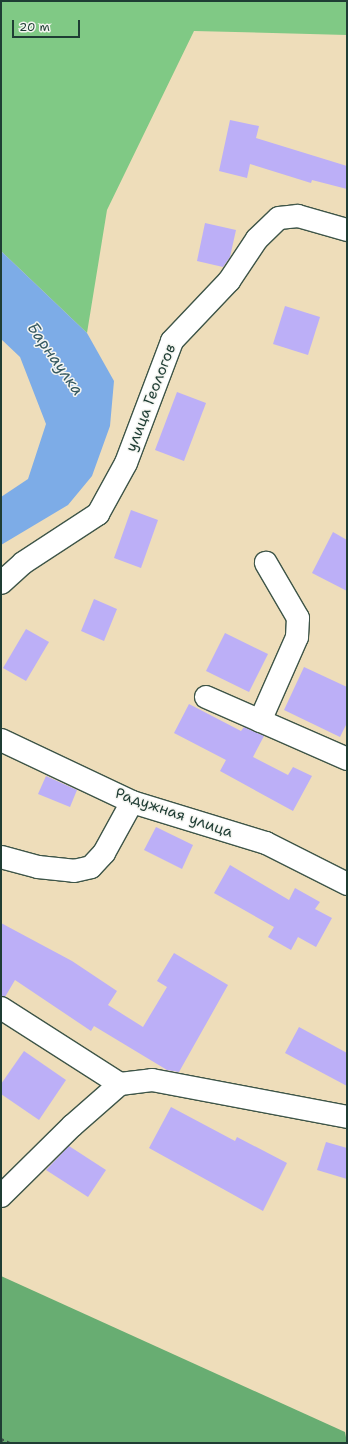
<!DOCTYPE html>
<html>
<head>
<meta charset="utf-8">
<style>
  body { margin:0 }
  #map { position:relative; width:348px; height:1444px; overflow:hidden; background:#eeddba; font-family:"Shantell Sans",sans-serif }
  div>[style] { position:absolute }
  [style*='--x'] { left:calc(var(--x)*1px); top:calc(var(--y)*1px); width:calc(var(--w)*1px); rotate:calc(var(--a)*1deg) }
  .green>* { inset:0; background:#80c985 }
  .forest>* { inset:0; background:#68ad72 }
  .water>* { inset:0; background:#7dace7 }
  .building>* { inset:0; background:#bcaff7 }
  .path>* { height:2.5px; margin-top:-1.25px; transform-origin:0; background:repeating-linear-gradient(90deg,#3e5548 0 3px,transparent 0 6px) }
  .roads { filter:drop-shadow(1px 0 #3e5548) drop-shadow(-1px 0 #3e5548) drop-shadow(0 1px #3e5548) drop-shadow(0 -1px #3e5548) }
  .minor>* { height:22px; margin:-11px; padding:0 11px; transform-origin:11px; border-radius:11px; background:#fff }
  span { translate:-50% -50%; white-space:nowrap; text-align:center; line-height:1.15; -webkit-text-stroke:3px #f6f6f2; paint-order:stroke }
  .street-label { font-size:15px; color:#1f3d34 }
  .water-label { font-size:16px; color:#365961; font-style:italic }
  .frame { position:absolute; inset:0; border:2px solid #1f3d34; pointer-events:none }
  .scale { position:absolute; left:12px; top:20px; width:68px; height:18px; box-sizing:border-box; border:2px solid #1f3d34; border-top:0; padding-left:5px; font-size:12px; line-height:14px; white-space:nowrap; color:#1f3d34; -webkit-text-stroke:3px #f6f6f2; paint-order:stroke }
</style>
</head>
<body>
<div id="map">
  <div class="green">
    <i style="clip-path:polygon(1px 1px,347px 1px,347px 35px,194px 31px,107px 210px,87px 333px,1px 251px)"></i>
  </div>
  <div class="forest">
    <i style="clip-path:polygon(1px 1276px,345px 1432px,347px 1443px,1px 1443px)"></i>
  </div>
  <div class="water">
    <i style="clip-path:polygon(1px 251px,87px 333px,114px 381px,110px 426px,92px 476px,68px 505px,1px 545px,1px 497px,28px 479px,46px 424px,20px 357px,1px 339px)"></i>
  </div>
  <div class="building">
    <i style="clip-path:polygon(230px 120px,259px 126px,256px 138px,347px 166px,347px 189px,312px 180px,311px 183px,250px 164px,247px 178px,219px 171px)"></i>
    <i style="clip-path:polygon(205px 223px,236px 230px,230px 257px,223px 267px,197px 261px)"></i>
    <i style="clip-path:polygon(285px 306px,320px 317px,308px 355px,273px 344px)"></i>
    <i style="clip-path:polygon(177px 392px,206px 403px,184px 461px,155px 450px)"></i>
    <i style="clip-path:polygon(131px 510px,158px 520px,141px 568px,114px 558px)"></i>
    <i style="clip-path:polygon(333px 532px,347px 540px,347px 591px,312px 573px)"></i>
    <i style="clip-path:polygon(94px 599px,117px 609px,104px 641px,81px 631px)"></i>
    <i style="clip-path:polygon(26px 629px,49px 642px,26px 681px,3px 668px)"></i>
    <i style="clip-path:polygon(225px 633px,268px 654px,249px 692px,206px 671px)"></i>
    <i style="clip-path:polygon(304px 667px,347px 687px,347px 723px,340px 737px,284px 710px)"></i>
    <i style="clip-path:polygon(189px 704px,241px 731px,244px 727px,264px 736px,253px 757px,288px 775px,293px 767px,312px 776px,293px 811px,220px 771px,226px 760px,174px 733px)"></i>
    <i style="clip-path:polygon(46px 776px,77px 790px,70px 807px,38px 794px)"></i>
    <i style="clip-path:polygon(156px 827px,193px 845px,182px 869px,144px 850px)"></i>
    <i style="clip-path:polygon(230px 865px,289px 900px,295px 888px,320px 902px,315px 909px,332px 918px,316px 947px,298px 937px,291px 950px,268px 937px,274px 927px,214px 893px)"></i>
    <i style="clip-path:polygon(1px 923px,72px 961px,117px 991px,108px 1005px,143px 1027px,167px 987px,157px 981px,174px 953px,228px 985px,179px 1072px,167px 1070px,94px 1026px,91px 1031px,15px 980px,5px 997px,1px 996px)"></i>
    <i style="clip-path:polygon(299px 1027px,347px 1053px,347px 1086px,285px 1053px)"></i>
    <i style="clip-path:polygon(24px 1051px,66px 1080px,39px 1120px,1px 1094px,1px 1084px)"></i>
    <i style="clip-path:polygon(171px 1107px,235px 1141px,237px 1137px,287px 1163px,263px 1211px,149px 1148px)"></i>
    <i style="clip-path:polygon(326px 1142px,347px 1148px,347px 1179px,317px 1170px)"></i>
    <i style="clip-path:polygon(69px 1146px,106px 1170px,88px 1197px,46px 1170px)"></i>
  </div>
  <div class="path">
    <i style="--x:1;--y:1439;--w:10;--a:24"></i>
  </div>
  <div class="roads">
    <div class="minor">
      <i style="--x:1;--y:583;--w:30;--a:-42"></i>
      <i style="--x:23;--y:563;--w:90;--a:-33.2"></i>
      <i style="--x:98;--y:514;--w:58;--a:-61.2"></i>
      <i style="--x:126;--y:463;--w:130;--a:-69.3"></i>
      <i style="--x:172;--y:341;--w:83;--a:-46.5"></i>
      <i style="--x:229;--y:281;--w:50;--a:-56.3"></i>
      <i style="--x:257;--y:239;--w:30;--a:-44"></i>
      <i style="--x:279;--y:218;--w:19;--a:-6"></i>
      <i style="--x:298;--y:216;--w:51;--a:15.9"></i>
      <i style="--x:206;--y:697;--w:154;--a:23.7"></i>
      <i style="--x:260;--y:721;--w:92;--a:-66.2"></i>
      <i style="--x:297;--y:637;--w:19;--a:-87"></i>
      <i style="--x:298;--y:618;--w:64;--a:-120.2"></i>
      <i style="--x:1;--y:740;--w:145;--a:25.3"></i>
      <i style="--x:132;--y:802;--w:140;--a:17"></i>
      <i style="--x:266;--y:843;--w:91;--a:26.8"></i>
      <i style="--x:1;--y:857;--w:38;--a:15"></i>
      <i style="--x:38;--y:867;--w:36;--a:6"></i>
      <i style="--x:74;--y:871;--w:17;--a:-13"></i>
      <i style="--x:91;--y:867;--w:19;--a:-47"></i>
      <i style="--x:104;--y:853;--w:58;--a:-61.2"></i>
      <i style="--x:1;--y:1008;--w:141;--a:32.6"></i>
      <i style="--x:120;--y:1084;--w:32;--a:-7"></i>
      <i style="--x:152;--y:1080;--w:198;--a:10.7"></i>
      <i style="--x:1;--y:1196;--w:100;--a:-44.6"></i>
      <i style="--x:72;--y:1126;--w:64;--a:-41.2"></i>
    </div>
  </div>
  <div class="street-label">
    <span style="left:151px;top:398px;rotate:-69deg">улица Геологов</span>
    <span style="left:174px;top:813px;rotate:19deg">Радужная улица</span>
  </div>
  <div class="water-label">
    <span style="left:55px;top:359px;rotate:55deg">Барнаулка</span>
  </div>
  <div class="frame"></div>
  <div class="scale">20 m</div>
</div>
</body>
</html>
